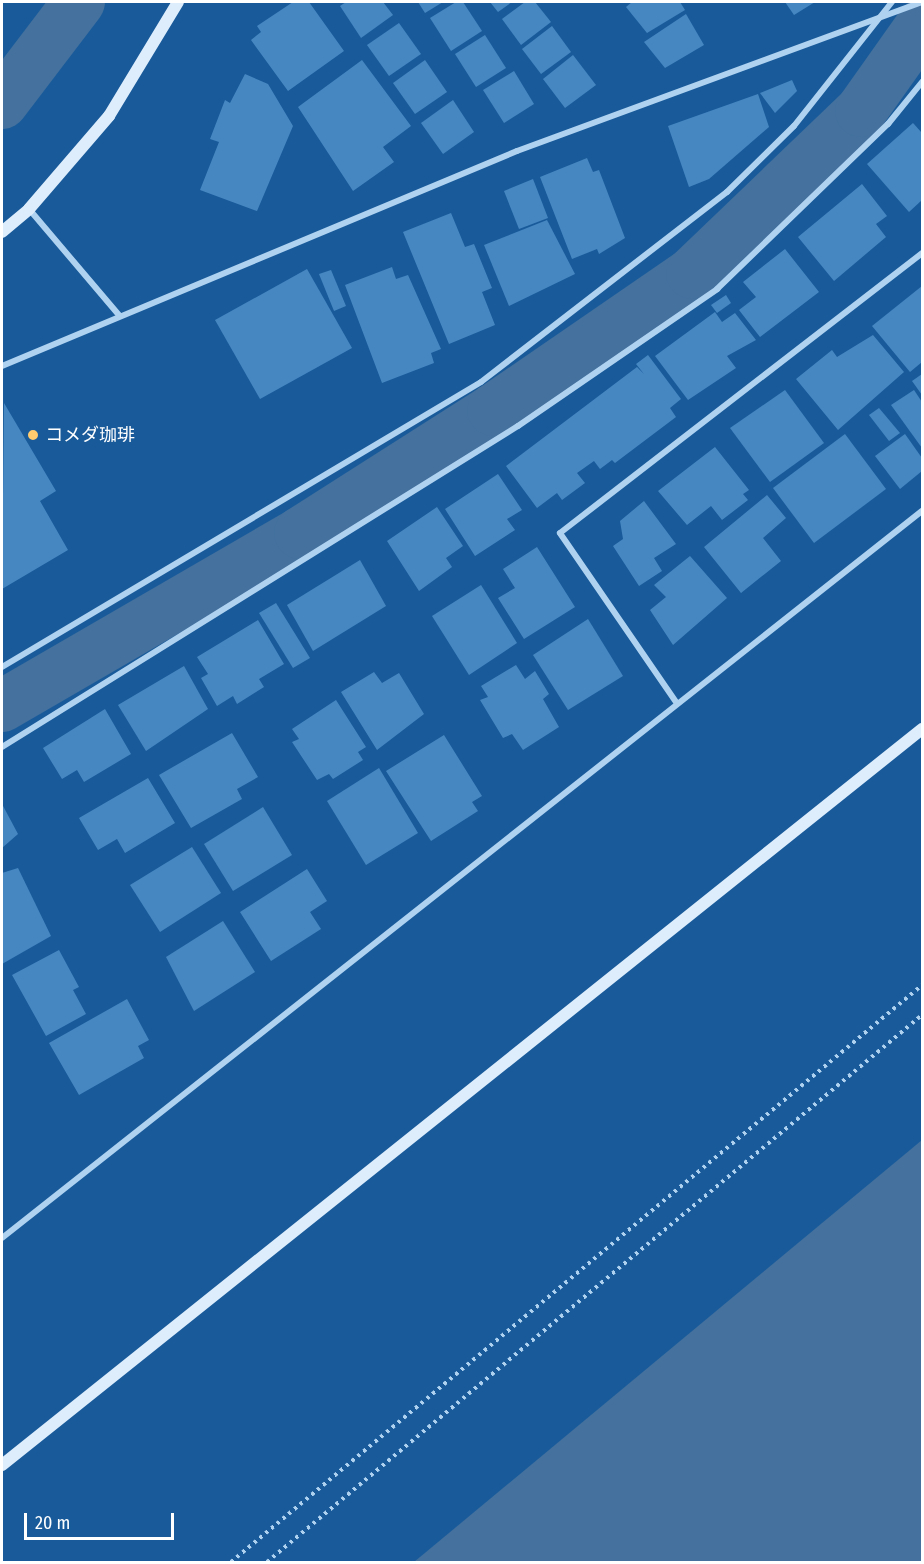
<!DOCTYPE html>
<html>
<head>
<meta charset="utf-8">
<style>
  body { margin:0 }
  #map { position:relative; width:924px; height:1564px; overflow:hidden; background:#195b9a; font-family:"Fira Sans Condensed","Noto Sans JP",sans-serif }
  div>[style] { position:absolute }
  [style*='--x'] { left:calc(var(--x)*1px); top:calc(var(--y)*1px); width:calc(var(--w)*1px); rotate:calc(var(--a)*1deg) }
  .water>* { inset:0; background:#44719e }
  .canal>* { height:52px; margin:-26px; padding:0 26px; transform-origin:26px; border-radius:26px; background:#44719e }
  .building>* { inset:0; background:#4687c2 }
  .path>* { height:4px; margin-top:-2px; transform-origin:0; background:repeating-linear-gradient(90deg,#afd2f1 0 3px,transparent 0 7.5px) }
  .street>* { height:6px; margin:-3px; padding:0 3px; transform-origin:3px; border-radius:3px; background:#afd2f1 }
  .secondary>* { height:12px; margin:-6px; padding:0 6px; transform-origin:6px; border-radius:6px; background:#deedfc }
  .dots>* { width:16px; height:16px; translate:-50% -50%; box-sizing:border-box; border:3px solid #195b9a; border-radius:50% }
  span { translate:-50% -50%; white-space:nowrap; text-align:center; line-height:1.15; -webkit-text-stroke:4.5px #195b9a; paint-order:stroke }
  .poi-label { font-size:18px; color:#fff }
  .left { translate:0 -50%; text-align:left }
  .frame { position:absolute; inset:0; border:3px solid #fff; pointer-events:none }
  .scale { position:absolute; left:24px; top:1513px; width:150px; height:27px; box-sizing:border-box; border:3px solid #fff; border-top:0; padding-left:8px; font-size:18px; line-height:21px; white-space:nowrap; color:#fff; -webkit-text-stroke:4px #195b9a; paint-order:stroke }
</style>
</head>
<body>
<div id="map">
  <div class="water">
    <i style="clip-path:polygon(922px 1140px,922px 1562px,414px 1562px)"></i>
  </div>
  <div class="canal">
    <i style="--x:2;--y:103;--w:127;--a:-52.7"></i>
    <i style="--x:2;--y:706;--w:345;--a:-30.1"></i>
    <i style="--x:300;--y:533;--w:229;--a:-32.5"></i>
    <i style="--x:493;--y:410;--w:242;--a:-34.5"></i>
    <i style="--x:692;--y:273;--w:234;--a:-43.8"></i>
    <i style="--x:861;--y:111;--w:105;--a:-54.7"></i>
  </div>
  <div class="building">
    <i style="clip-path:polygon(293px 2px,309px 2px,344px 51px,288px 91px,251px 40px,261px 32px,257px 26px)"></i>
    <i style="clip-path:polygon(346px 2px,383px 2px,393px 15px,361px 38px,340px 6px)"></i>
    <i style="clip-path:polygon(418px 2px,443px 2px,425px 13px)"></i>
    <i style="clip-path:polygon(456px 2px,463px 2px,482px 31px,451px 51px,430px 18px)"></i>
    <i style="clip-path:polygon(490px 2px,512px 2px,498px 12px)"></i>
    <i style="clip-path:polygon(525px 2px,535px 2px,551px 22px,521px 45px,502px 19px)"></i>
    <i style="clip-path:polygon(632px 2px,680px 2px,685px 10px,647px 33px,626px 7px)"></i>
    <i style="clip-path:polygon(785px 2px,815px 2px,794px 15px)"></i>
    <i style="clip-path:polygon(686px 14px,704px 45px,665px 68px,644px 42px)"></i>
    <i style="clip-path:polygon(399px 23px,421px 54px,389px 76px,367px 45px)"></i>
    <i style="clip-path:polygon(552px 26px,571px 52px,541px 74px,522px 49px)"></i>
    <i style="clip-path:polygon(485px 35px,506px 68px,476px 87px,455px 54px)"></i>
    <i style="clip-path:polygon(573px 55px,596px 85px,565px 108px,543px 79px)"></i>
    <i style="clip-path:polygon(362px 60px,411px 126px,383px 147px,394px 162px,353px 191px,298px 107px)"></i>
    <i style="clip-path:polygon(425px 60px,447px 92px,415px 114px,393px 83px)"></i>
    <i style="clip-path:polygon(514px 71px,534px 104px,504px 123px,483px 90px)"></i>
    <i style="clip-path:polygon(245px 74px,268px 84px,293px 126px,257px 211px,200px 190px,219px 142px,210px 139px,225px 100px,230px 103px)"></i>
    <i style="clip-path:polygon(792px 80px,797px 91px,775px 113px,760px 93px)"></i>
    <i style="clip-path:polygon(758px 94px,769px 127px,709px 179px,689px 187px,668px 126px)"></i>
    <i style="clip-path:polygon(453px 100px,474px 132px,443px 154px,421px 123px)"></i>
    <i style="clip-path:polygon(913px 123px,922px 133px,922px 200px,909px 212px,867px 164px)"></i>
    <i style="clip-path:polygon(587px 158px,593px 172px,599px 170px,625px 238px,599px 254px,597px 249px,572px 259px,540px 177px)"></i>
    <i style="clip-path:polygon(533px 179px,548px 218px,519px 229px,504px 191px)"></i>
    <i style="clip-path:polygon(862px 184px,887px 216px,876px 224px,886px 237px,834px 281px,798px 237px)"></i>
    <i style="clip-path:polygon(451px 213px,465px 247px,474px 244px,492px 288px,482px 292px,495px 325px,449px 344px,403px 232px)"></i>
    <i style="clip-path:polygon(547px 220px,575px 274px,509px 306px,484px 245px)"></i>
    <i style="clip-path:polygon(785px 249px,819px 292px,760px 337px,739px 310px,756px 297px,743px 282px)"></i>
    <i style="clip-path:polygon(392px 267px,396px 279px,408px 275px,441px 349px,431px 353px,434px 363px,382px 383px,345px 285px)"></i>
    <i style="clip-path:polygon(307px 269px,352px 348px,260px 399px,215px 320px)"></i>
    <i style="clip-path:polygon(331px 270px,346px 306px,334px 311px,319px 274px)"></i>
    <i style="clip-path:polygon(922px 286px,922px 362px,910px 372px,872px 326px)"></i>
    <i style="clip-path:polygon(726px 295px,731px 303px,717px 313px,711px 305px)"></i>
    <i style="clip-path:polygon(715px 312px,722px 322px,735px 313px,756px 340px,727px 356px,736px 368px,688px 400px,655px 356px)"></i>
    <i style="clip-path:polygon(873px 335px,904px 372px,838px 430px,796px 379px,832px 350px,837px 357px)"></i>
    <i style="clip-path:polygon(648px 355px,681px 399px,670px 408px,676px 417px,615px 463px,612px 460px,600px 469px,594px 461px,577px 473px,585px 483px,562px 500px,557px 493px,537px 508px,506px 466px,637px 367px,644px 374px,636px 364px)"></i>
    <i style="clip-path:polygon(922px 374px,922px 395px,912px 381px)"></i>
    <i style="clip-path:polygon(785px 390px,824px 443px,770px 482px,730px 428px)"></i>
    <i style="clip-path:polygon(914px 390px,922px 402px,922px 448px,891px 405px)"></i>
    <i style="clip-path:polygon(4px 403px,56px 491px,40px 501px,68px 550px,2px 589px)"></i>
    <i style="clip-path:polygon(879px 408px,900px 433px,889px 441px,869px 415px)"></i>
    <i style="clip-path:polygon(845px 434px,886px 489px,814px 543px,773px 488px)"></i>
    <i style="clip-path:polygon(905px 434px,922px 458px,922px 471px,900px 489px,875px 456px)"></i>
    <i style="clip-path:polygon(715px 447px,749px 490px,743px 494px,748px 500px,722px 520px,711px 506px,687px 525px,658px 491px)"></i>
    <i style="clip-path:polygon(498px 474px,522px 510px,507px 519px,515px 530px,475px 556px,445px 509px)"></i>
    <i style="clip-path:polygon(767px 495px,786px 518px,763px 538px,781px 561px,741px 593px,704px 547px)"></i>
    <i style="clip-path:polygon(644px 501px,676px 544px,654px 558px,662px 571px,639px 586px,613px 546px,623px 539px,620px 521px)"></i>
    <i style="clip-path:polygon(437px 507px,463px 546px,446px 558px,452px 567px,419px 591px,387px 541px)"></i>
    <i style="clip-path:polygon(537px 547px,575px 607px,524px 639px,498px 598px,515px 588px,503px 569px)"></i>
    <i style="clip-path:polygon(690px 556px,727px 598px,673px 645px,650px 610px,666px 597px,654px 585px)"></i>
    <i style="clip-path:polygon(360px 560px,386px 606px,313px 651px,287px 605px)"></i>
    <i style="clip-path:polygon(481px 585px,517px 643px,469px 675px,432px 616px)"></i>
    <i style="clip-path:polygon(276px 603px,310px 658px,293px 668px,259px 613px)"></i>
    <i style="clip-path:polygon(588px 619px,623px 676px,568px 710px,533px 655px)"></i>
    <i style="clip-path:polygon(258px 620px,284px 664px,259px 679px,264px 687px,237px 704px,233px 696px,217px 706px,201px 678px,208px 674px,197px 657px)"></i>
    <i style="clip-path:polygon(516px 665px,525px 679px,535px 671px,549px 694px,543px 699px,559px 727px,523px 750px,512px 734px,503px 738px,480px 700px,488px 697px,481px 686px)"></i>
    <i style="clip-path:polygon(184px 666px,208px 709px,146px 751px,118px 705px)"></i>
    <i style="clip-path:polygon(374px 672px,382px 683px,399px 673px,424px 714px,377px 750px,341px 692px)"></i>
    <i style="clip-path:polygon(336px 700px,366px 747px,358px 752px,363px 760px,333px 779px,329px 774px,317px 780px,292px 742px,299px 739px,292px 729px)"></i>
    <i style="clip-path:polygon(105px 709px,131px 754px,84px 782px,77px 770px,62px 779px,43px 748px)"></i>
    <i style="clip-path:polygon(232px 733px,258px 777px,237px 789px,242px 799px,191px 828px,159px 775px)"></i>
    <i style="clip-path:polygon(444px 735px,482px 796px,472px 802px,478px 811px,431px 841px,386px 771px)"></i>
    <i style="clip-path:polygon(379px 768px,418px 833px,366px 865px,327px 801px)"></i>
    <i style="clip-path:polygon(148px 778px,175px 823px,125px 853px,117px 839px,98px 850px,79px 818px)"></i>
    <i style="clip-path:polygon(2px 804px,18px 834px,2px 848px)"></i>
    <i style="clip-path:polygon(263px 807px,292px 855px,233px 891px,204px 844px)"></i>
    <i style="clip-path:polygon(192px 847px,221px 893px,160px 932px,130px 885px)"></i>
    <i style="clip-path:polygon(18px 868px,51px 936px,2px 964px,2px 873px)"></i>
    <i style="clip-path:polygon(307px 869px,327px 901px,310px 912px,321px 929px,271px 961px,240px 912px)"></i>
    <i style="clip-path:polygon(223px 921px,255px 972px,194px 1011px,166px 957px)"></i>
    <i style="clip-path:polygon(59px 950px,79px 987px,73px 990px,86px 1014px,46px 1036px,12px 975px)"></i>
    <i style="clip-path:polygon(127px 999px,149px 1040px,138px 1046px,144px 1058px,79px 1095px,49px 1043px)"></i>
  </div>
  <div class="path">
    <i style="--x:231;--y:1562;--w:900;--a:-39.86"></i>
    <i style="--x:267;--y:1562;--w:853;--a:-39.87"></i>
  </div>
  <div class="street">
    <i style="--x:29;--y:209;--w:139;--a:49.7"></i>
    <i style="--x:2;--y:366;--w:558;--a:-22.66"></i>
    <i style="--x:517;--y:151;--w:431;--a:-20.2"></i>
    <i style="--x:2;--y:667;--w:557;--a:-30.75"></i>
    <i style="--x:481;--y:382;--w:311;--a:-37.7"></i>
    <i style="--x:727;--y:192;--w:94;--a:-44.6"></i>
    <i style="--x:794;--y:126;--w:158;--a:-51.7"></i>
    <i style="--x:676;--y:702;--w:205;--a:-124.5"></i>
    <i style="--x:560;--y:533;--w:458;--a:-37.7"></i>
    <i style="--x:2;--y:747;--w:608;--a:-31.89"></i>
    <i style="--x:518;--y:426;--w:242;--a:-34.5"></i>
    <i style="--x:717;--y:289;--w:238;--a:-44"></i>
    <i style="--x:888;--y:124;--w:54;--a:-51"></i>
    <i style="--x:2;--y:1238;--w:1173;--a:-38.32"></i>
  </div>
  <div class="secondary">
    <i style="--x:2;--y:232;--w:35;--a:-40"></i>
    <i style="--x:29;--y:209;--w:123;--a:-49.3"></i>
    <i style="--x:109;--y:116;--w:133;--a:-58.8"></i>
    <i style="--x:2;--y:1465;--w:1178;--a:-38.66"></i>
  </div>
  <div class="dots">
    <i style="left:33px;top:435px;background:#ffcb6f"></i>
  </div>
  <div class="poi-label">
    <span class="left" style="left:45px;top:435px">コメダ珈琲</span>
  </div>
  <div class="frame"></div>
  <div class="scale">20 m</div>
</div>
</body>
</html>
